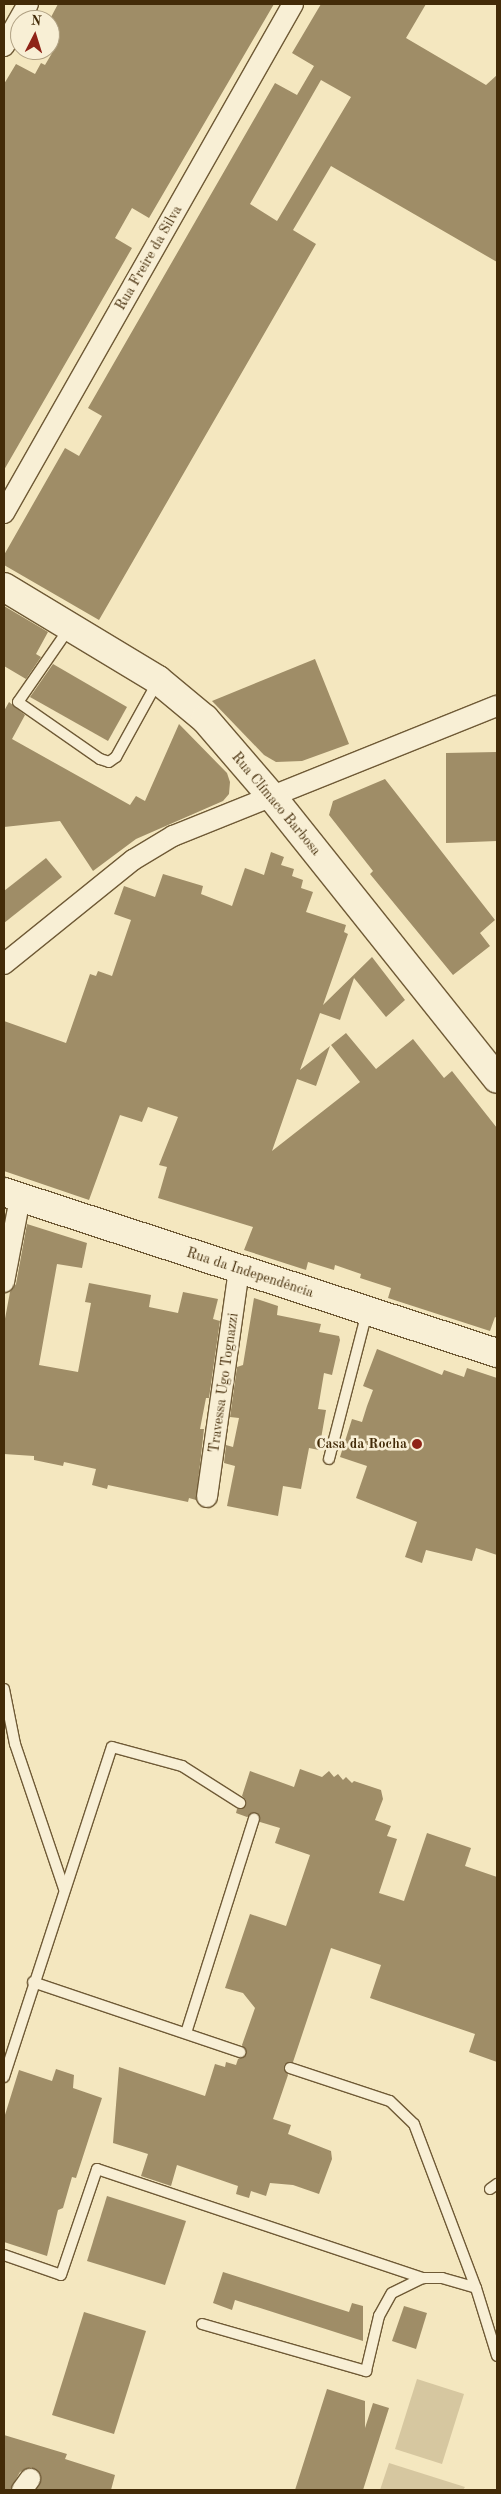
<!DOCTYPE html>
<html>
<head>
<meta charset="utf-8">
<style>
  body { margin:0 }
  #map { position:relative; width:501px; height:2494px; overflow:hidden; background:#f4e7bf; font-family:"Old Standard TT",serif }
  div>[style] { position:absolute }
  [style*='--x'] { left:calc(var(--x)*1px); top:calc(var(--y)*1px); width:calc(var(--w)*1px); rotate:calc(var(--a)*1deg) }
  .green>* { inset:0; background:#d6c7a0 }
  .building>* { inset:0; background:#9f8d67 }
  .roads { filter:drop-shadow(1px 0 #6f5a36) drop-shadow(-1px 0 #6f5a36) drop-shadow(0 1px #6f5a36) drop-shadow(0 -1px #6f5a36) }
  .service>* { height:10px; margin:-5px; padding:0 5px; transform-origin:5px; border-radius:5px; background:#f8efd5 }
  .minor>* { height:20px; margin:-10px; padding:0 10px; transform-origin:10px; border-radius:10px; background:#f8efd5 }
  .secondary>* { height:28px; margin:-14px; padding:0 14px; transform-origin:14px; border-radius:14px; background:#f8efd5 }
  .dots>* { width:14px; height:14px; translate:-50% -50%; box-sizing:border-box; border:2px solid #f8efd5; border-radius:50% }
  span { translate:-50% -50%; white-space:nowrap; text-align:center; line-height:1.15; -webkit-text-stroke:5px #f8efd5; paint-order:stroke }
  .street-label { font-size:14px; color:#432b08 }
  .poi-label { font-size:14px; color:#432b08; font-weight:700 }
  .right { translate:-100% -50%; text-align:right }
  .frame { position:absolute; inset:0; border:5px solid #432b08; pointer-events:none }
  .north { position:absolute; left:10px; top:10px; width:50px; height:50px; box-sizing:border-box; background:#f8efd5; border:1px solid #b0a183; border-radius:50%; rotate:5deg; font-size:14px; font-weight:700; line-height:20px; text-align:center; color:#432b08 }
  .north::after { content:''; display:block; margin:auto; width:18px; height:22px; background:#8f2418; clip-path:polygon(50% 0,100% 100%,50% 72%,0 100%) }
</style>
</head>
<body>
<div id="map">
  <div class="green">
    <i style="clip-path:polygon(417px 2379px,464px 2394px,442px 2464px,395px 2449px)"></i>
    <i style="clip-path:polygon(389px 2463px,465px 2487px,463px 2490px,380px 2490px)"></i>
  </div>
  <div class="building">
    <i style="clip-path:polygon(58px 4px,274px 4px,149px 218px,132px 208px,115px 238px,132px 248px,4px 470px,4px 84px,16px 64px,35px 74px,41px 63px,45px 65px,58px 43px,50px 38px,50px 19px)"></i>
    <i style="clip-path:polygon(evenodd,321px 4px,426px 4px,406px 38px,486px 85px,497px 75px,497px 262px,331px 166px,293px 230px,316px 244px,99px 620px,4px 565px,4px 555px,65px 448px,79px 456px,102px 416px,88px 408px,275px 83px,297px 95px,314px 66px,292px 53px,321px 4px,321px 80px,351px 97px,277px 221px,250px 204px,321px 80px)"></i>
    <i style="clip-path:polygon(4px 606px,48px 632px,36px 654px,41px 657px,26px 679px,4px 666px)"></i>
    <i style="clip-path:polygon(315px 659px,349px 744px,302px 761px,276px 762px,264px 755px,212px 701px)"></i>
    <i style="clip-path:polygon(53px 664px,127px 707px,108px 741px,30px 697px)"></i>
    <i style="clip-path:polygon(9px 702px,25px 715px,12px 739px,130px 805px,136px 796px,145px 801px,179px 724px,227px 773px,230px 782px,229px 794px,223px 801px,136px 839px,93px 871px,60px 821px,4px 827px,4px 711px)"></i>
    <i style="clip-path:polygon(497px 752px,497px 841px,446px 843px,446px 753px)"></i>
    <i style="clip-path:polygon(385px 779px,495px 920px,480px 933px,490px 946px,453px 975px,370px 874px,373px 871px,329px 815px,333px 801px)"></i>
    <i style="clip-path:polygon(271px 852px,284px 857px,281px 865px,294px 869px,292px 876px,303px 880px,301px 888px,313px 892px,306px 912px,346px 925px,344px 932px,348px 934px,323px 1005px,372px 957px,405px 1000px,386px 1017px,354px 978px,340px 1020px,320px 1013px,300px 1070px,330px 1046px,316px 1086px,297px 1079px,272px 1151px,360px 1082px,331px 1045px,346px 1033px,376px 1069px,413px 1039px,444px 1078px,452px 1071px,497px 1128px,497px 1318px,495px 1317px,490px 1331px,388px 1298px,391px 1288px,360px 1278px,361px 1274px,335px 1265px,334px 1270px,308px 1262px,306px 1270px,244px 1250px,253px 1227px,158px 1198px,167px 1167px,159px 1165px,178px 1117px,148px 1107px,142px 1122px,120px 1115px,89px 1200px,4px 1171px,4px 1021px,66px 1043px,90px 974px,96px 976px,98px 971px,112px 976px,131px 920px,114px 914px,124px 886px,155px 897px,163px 874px,203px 886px,201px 894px,232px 906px,245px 868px,264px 875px)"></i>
    <i style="clip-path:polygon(46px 858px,62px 877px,4px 923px,4px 891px)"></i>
    <i style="clip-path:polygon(27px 1224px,87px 1243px,82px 1268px,57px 1264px,39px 1365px,78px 1372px,91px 1303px,85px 1302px,89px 1283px,151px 1295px,149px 1307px,178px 1313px,183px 1292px,218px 1299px,213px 1319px,220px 1321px,209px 1398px,206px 1398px,200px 1429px,204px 1429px,196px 1500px,189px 1498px,188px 1502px,108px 1485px,107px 1489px,92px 1485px,96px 1469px,64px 1462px,63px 1466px,34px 1460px,34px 1456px,4px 1454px,4px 1324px,10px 1292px,16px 1284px)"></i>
    <i style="clip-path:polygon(254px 1298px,278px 1306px,277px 1315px,321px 1324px,319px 1332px,339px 1336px,340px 1340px,332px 1375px,324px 1373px,318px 1409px,326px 1410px,319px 1450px,309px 1448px,301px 1489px,283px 1486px,278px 1516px,227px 1506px,235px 1466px,224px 1463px,226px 1445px,233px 1447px,239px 1418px,230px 1417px,237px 1367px,243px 1365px)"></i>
    <i style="clip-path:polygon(377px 1349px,442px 1375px,444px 1370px,464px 1377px,467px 1368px,497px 1378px,497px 1555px,476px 1548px,472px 1561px,426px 1550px,422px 1563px,405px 1557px,417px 1522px,356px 1498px,367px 1466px,340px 1457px,352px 1419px,362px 1422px,367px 1406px,373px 1390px,363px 1386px)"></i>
    <i style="clip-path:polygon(300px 1769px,322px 1777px,329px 1771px,334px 1777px,338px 1774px,343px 1780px,346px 1777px,352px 1783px,354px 1781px,381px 1790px,383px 1799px,375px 1820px,391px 1826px,387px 1836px,397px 1839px,379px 1893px,404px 1901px,427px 1833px,471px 1848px,465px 1866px,497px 1877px,497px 2062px,469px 2052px,475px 2034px,370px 1998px,381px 1965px,331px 1948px,293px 2062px,284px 2065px,288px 2075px,273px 2119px,291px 2125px,288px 2134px,331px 2151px,332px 2159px,319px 2194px,293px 2185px,270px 2183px,266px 2196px,251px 2191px,249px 2198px,236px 2194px,238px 2186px,177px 2165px,171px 2186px,141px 2176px,148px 2154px,113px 2143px,119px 2067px,205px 2096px,215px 2064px,225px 2067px,226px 2062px,236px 2065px,238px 2059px,246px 2055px,242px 2045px,255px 2008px,243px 1993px,225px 1988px,250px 1914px,286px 1926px,310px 1855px,275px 1843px,280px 1828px,260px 1822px,257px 1813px,247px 1817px,236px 1813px,237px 1809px,246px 1806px,246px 1800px,242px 1796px,250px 1771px,294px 1787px)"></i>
    <i style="clip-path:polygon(56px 2069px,74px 2075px,73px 2088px,102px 2098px,76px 2178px,72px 2177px,63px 2208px,58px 2210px,47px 2256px,4px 2242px,4px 2118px,19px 2070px,52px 2081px)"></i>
    <i style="clip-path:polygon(107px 2196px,186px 2221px,165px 2285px,87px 2261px)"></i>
    <i style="clip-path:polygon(223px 2272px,349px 2312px,352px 2303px,363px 2306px,363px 2341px,235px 2300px,232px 2310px,213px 2303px)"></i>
    <i style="clip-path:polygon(404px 2306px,427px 2313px,416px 2349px,392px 2341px)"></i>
    <i style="clip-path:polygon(84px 2312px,146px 2331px,114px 2434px,52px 2415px)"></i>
    <i style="clip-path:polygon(327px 2389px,365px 2401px,365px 2428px,373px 2403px,389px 2408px,363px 2490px,295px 2490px)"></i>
    <i style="clip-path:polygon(4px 2435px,67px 2454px,65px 2459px,115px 2475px,111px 2490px,36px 2490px,41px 2475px,31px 2467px,20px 2472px,10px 2490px,4px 2490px)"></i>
  </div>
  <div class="roads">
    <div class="service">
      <i style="--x:70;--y:627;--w:91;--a:124.7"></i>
      <i style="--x:18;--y:702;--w:100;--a:34.8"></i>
      <i style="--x:100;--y:759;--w:9;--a:18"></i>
      <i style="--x:109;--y:762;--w:9;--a:-36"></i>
      <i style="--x:116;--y:757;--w:87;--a:-61.1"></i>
      <i style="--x:329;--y:1459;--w:152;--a:-75.5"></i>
      <i style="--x:4;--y:1689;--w:56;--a:78.7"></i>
      <i style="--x:15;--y:1744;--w:153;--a:71.3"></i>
      <i style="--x:33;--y:1982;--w:219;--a:18.7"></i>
      <i style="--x:186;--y:2033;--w:225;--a:-72.4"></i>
      <i style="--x:290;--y:2068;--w:105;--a:18.3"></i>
      <i style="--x:390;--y:2101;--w:33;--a:44"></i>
      <i style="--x:414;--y:2124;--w:175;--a:69.3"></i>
      <i style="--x:476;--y:2288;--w:71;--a:72.8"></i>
      <i style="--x:4;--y:2077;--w:347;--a:-71.9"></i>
      <i style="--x:112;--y:1747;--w:73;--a:15.2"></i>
      <i style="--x:182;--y:1766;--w:69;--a:32.5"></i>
      <i style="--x:490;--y:2189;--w:9;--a:-36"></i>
      <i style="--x:4;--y:2255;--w:60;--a:19.3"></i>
      <i style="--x:61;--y:2275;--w:112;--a:-71.2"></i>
      <i style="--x:97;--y:2169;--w:344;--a:18.5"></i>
      <i style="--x:202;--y:2324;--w:171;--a:16"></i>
      <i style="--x:366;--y:2371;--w:57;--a:-76.7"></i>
      <i style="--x:379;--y:2316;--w:26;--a:-61"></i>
      <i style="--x:392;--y:2293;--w:34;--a:-26"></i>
      <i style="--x:423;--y:2278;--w:19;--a:0"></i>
      <i style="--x:442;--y:2278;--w:35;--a:16"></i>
    </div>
    <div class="minor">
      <i style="--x:4;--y:46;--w:48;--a:-60.3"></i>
      <i style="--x:4;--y:513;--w:585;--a:-60.41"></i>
      <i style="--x:4;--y:964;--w:166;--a:-38.9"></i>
      <i style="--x:133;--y:860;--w:47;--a:-31"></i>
      <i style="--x:173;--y:836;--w:349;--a:-21.9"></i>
      <i style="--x:4;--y:1282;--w:86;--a:-79.2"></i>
      <i style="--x:207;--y:1497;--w:229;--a:-82"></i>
      <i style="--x:22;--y:2490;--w:14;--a:-54"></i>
    </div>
    <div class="secondary">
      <i style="--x:4;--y:587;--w:180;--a:31.1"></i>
      <i style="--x:158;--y:680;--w:61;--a:39.7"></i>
      <i style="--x:205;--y:719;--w:104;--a:49.3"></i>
      <i style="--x:273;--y:798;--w:359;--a:51.4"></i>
      <i style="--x:4;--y:1192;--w:519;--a:18.09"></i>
    </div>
  </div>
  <div class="dots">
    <i style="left:417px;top:1444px;background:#8f2418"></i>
  </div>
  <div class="street-label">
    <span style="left:149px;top:258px;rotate:-60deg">Rua Freire da Silva</span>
    <span style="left:276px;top:804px;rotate:50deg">Rua Clímaco Barbosa</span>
    <span style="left:250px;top:1273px;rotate:18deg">Rua da Independência</span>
    <span style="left:224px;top:1383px;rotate:-82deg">Travessa Ugo Tognazzi</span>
  </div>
  <div class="poi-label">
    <span class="right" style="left:407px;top:1444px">Casa da Rocha</span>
  </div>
  <div class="frame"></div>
  <div class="north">N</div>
</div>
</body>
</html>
